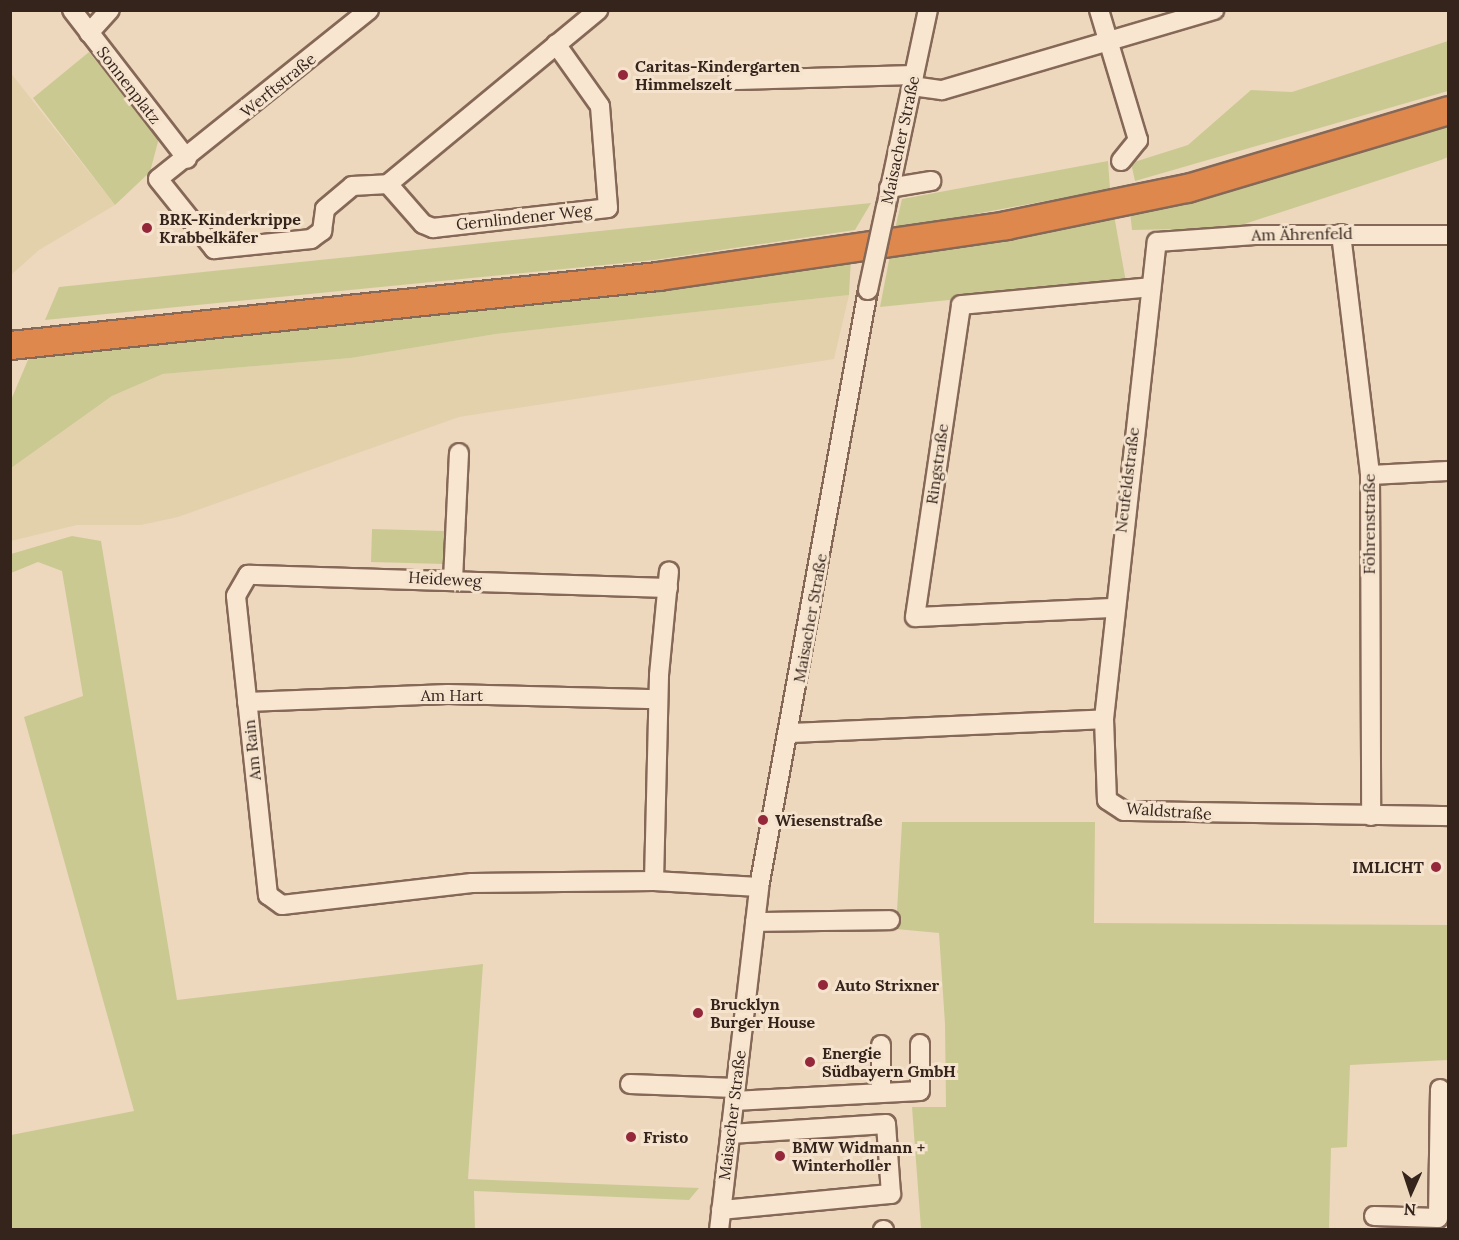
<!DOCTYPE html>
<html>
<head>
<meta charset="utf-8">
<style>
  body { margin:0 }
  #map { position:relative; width:1459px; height:1240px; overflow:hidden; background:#edd8be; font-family:Lora,serif }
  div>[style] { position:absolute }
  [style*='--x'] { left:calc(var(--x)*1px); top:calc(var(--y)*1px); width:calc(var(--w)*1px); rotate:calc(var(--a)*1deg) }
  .farmland>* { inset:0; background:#e3d1ab }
  .green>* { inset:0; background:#cbc992 }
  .roads { filter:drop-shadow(2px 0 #856857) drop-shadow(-2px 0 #856857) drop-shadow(0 2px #856857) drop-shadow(0 -2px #856857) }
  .minor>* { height:18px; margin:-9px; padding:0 9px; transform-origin:9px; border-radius:9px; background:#f8e6d1 }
  .highway>* { height:27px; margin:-13.5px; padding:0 13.5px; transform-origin:13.5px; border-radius:13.5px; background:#de884d }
  .bridges { filter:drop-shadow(2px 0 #856857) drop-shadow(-2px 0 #856857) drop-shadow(0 2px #856857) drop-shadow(0 -2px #856857) }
  .minor-bridge>* { height:18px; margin:-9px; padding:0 9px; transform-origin:9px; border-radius:9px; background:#f8e6d1 }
  .dots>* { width:16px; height:16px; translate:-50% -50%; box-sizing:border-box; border:3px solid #f5e3cd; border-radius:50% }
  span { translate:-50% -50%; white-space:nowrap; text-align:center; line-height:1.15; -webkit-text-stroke:6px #f5e3cd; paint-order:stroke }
  .poi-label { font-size:16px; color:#35241c; font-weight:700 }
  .left { translate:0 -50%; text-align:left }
  .right { translate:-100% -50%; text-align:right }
  .street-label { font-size:16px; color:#35241c }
  .frame { position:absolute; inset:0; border:12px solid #35241c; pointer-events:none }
  .north { position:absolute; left:1381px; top:1162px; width:60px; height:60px; -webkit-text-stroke:4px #f5e3cd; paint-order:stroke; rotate:183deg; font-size:16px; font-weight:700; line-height:24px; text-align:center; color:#35241c }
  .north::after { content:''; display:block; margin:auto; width:21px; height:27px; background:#35241c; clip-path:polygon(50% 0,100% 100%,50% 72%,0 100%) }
</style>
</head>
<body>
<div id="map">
  <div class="farmland">
    <i style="clip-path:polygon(10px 72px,115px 205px,39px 250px,11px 275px)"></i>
    <i style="clip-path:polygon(849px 295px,834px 359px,459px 417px,178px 517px,141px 525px,77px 525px,11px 541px,10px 468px,112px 396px,163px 374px,351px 358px,496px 334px)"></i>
  </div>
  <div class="green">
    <i style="clip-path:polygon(1448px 41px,1448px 91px,1135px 181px,1131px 163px,1188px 145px,1251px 90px,1292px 92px)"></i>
    <i style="clip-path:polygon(89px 52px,159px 138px,150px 172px,115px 205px,33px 98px)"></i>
    <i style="clip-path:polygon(1448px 120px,1448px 157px,1441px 160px,1232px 228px,1132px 230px,1130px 211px)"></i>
    <i style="clip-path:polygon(1108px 161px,1110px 189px,895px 229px,902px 199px)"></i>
    <i style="clip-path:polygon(871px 203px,855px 230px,654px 260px,45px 320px,59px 287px)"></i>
    <i style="clip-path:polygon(1114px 215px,1126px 282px,880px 307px,890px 255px)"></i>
    <i style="clip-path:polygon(851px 258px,849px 295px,496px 334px,351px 358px,163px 374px,112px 396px,11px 468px,11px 400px,30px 355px,661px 290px)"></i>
    <i style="clip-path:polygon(372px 529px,445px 531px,444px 564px,371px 562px)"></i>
    <i style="clip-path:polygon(72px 536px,101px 541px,177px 1000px,483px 964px,468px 1179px,699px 1188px,689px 1200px,474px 1191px,475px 1230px,11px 1229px,11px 1135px,134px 1111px,24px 717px,83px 696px,62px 571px,38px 562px,11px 573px,11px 554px)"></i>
    <i style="clip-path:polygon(902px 822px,1095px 822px,1094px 923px,1448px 925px,1448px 1060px,1350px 1065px,1347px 1147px,1331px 1148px,1329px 1229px,921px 1229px,912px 1107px,946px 1107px,945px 1024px,939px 933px,896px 929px)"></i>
  </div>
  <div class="roads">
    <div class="minor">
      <i style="--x:72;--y:10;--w:188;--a:52.3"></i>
      <i style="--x:369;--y:10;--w:270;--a:141.3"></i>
      <i style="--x:158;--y:179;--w:90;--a:51.3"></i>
      <i style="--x:214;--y:249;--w:98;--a:-5.9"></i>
      <i style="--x:311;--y:239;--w:14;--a:-36"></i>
      <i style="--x:322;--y:231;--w:22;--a:-82"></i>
      <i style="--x:325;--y:209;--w:35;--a:-40"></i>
      <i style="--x:352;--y:186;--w:36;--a:-3"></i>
      <i style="--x:388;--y:184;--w:273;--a:-39.6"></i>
      <i style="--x:1099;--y:10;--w:136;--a:73.3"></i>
      <i style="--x:1138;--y:140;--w:27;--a:129"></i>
      <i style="--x:89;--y:33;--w:31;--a:-48"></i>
      <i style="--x:737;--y:80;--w:177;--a:-1.6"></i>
      <i style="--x:912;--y:86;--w:30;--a:8"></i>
      <i style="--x:942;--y:90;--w:284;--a:-16.4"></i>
      <i style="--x:388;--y:184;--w:53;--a:48.8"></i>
      <i style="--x:423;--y:224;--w:11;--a:22"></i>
      <i style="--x:433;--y:228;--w:176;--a:-6.5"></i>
      <i style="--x:608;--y:208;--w:102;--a:-94.5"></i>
      <i style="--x:600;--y:106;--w:76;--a:-125.4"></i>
      <i style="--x:889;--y:188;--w:43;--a:-9.5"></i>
      <i style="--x:886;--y:207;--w:201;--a:-78"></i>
      <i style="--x:1341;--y:234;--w:243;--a:83.1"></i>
      <i style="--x:1370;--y:475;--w:341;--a:89.8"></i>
      <i style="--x:1370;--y:475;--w:78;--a:-2.9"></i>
      <i style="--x:453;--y:580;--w:127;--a:-87.3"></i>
      <i style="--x:668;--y:588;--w:420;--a:-178.2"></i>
      <i style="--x:248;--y:575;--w:24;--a:120"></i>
      <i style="--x:236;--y:596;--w:301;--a:83.9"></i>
      <i style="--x:268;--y:895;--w:17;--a:36"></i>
      <i style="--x:282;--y:905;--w:191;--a:-6.6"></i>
      <i style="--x:472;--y:883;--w:182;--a:-0.6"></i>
      <i style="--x:654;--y:881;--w:105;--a:3.3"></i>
      <i style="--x:1113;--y:608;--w:198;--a:177.4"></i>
      <i style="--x:915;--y:617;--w:315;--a:-81.6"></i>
      <i style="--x:961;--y:305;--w:191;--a:-5.4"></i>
      <i style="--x:247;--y:702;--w:201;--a:-2.3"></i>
      <i style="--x:448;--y:694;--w:210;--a:1.4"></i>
      <i style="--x:1104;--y:719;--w:480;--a:-83.7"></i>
      <i style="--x:1157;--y:242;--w:98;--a:-4.1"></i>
      <i style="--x:1255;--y:235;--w:193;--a:0"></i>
      <i style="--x:789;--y:733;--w:315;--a:-2.5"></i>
      <i style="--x:1104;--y:719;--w:81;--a:87.9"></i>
      <i style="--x:1107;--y:800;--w:20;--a:33"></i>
      <i style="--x:1124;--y:811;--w:324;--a:0.9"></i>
      <i style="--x:654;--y:881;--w:206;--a:-88.6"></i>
      <i style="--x:659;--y:675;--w:104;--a:-84.5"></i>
      <i style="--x:755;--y:922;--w:135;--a:-0.8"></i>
      <i style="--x:881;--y:1045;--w:47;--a:90"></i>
      <i style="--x:630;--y:1084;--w:105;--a:2.2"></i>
      <i style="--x:734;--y:1101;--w:186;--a:-3.1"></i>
      <i style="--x:920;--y:1091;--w:47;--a:-90"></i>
      <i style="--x:721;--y:1210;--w:171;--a:-5.4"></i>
      <i style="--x:891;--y:1194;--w:70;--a:-94.1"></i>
      <i style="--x:886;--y:1124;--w:156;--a:176.3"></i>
      <i style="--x:1374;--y:1216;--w:64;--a:1.8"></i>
      <i style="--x:1438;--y:1218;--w:129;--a:-89.1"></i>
      <i style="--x:719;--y:1230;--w:345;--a:-83.3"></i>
      <i style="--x:759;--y:887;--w:607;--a:-79.65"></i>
      <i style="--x:883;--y:1230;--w:1;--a:0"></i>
    </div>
    <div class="highway">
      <i style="--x:10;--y:345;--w:652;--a:-6.08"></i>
      <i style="--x:658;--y:276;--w:352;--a:-8.3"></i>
      <i style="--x:1006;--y:225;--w:185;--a:-11.6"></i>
      <i style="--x:1187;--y:188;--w:272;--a:-16.6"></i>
    </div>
  </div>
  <div class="bridges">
    <div class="minor-bridge">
      <i style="--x:868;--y:290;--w:85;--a:-77.8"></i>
    </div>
  </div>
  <div class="dots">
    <i style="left:623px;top:75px;background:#942739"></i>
    <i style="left:147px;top:228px;background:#942739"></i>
    <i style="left:763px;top:820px;background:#942739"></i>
    <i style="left:1436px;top:867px;background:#942739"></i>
    <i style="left:823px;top:985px;background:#942739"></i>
    <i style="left:698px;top:1013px;background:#942739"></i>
    <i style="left:810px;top:1062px;background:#942739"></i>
    <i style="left:631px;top:1137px;background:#942739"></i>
    <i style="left:780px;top:1156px;background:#942739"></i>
  </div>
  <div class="poi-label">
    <span class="left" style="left:635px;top:75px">Caritas-Kindergarten<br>Himmelszelt</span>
    <span class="left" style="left:159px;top:228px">BRK-Kinderkrippe<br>Krabbelkäfer</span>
    <span class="left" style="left:775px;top:820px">Wiesenstraße</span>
    <span class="right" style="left:1424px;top:867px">IMLICHT</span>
    <span class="left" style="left:835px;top:985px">Auto Strixner</span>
    <span class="left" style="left:710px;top:1013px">Brucklyn<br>Burger House</span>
    <span class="left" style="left:822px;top:1062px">Energie<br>Südbayern GmbH</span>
    <span class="left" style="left:643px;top:1137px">Fristo</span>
    <span class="left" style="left:792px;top:1156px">BMW Widmann +<br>Winterholler</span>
  </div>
  <div class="street-label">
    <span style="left:129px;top:85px;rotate:52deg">Sonnenplatz</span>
    <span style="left:278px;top:85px;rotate:-39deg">Werftstraße</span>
    <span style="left:900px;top:140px;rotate:-78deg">Maisacher Straße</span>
    <span style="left:524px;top:217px;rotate:-6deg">Gernlindener Weg</span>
    <span style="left:1302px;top:234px;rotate:-1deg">Am Ährenfeld</span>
    <span style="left:937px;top:464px;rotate:-82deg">Ringstraße</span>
    <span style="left:1127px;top:480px;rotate:-83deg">Neufeldstraße</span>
    <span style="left:1369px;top:524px;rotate:-90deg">Föhrenstraße</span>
    <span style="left:445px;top:579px;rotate:3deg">Heideweg</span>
    <span style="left:810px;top:618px;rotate:-80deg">Maisacher Straße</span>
    <span style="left:452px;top:695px">Am Hart</span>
    <span style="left:252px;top:750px;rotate:-96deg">Am Rain</span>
    <span style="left:1169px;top:811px;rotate:4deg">Waldstraße</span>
    <span style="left:732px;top:1115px;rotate:-83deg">Maisacher Straße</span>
  </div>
  <div class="frame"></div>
  <div class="north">N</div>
</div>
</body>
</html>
